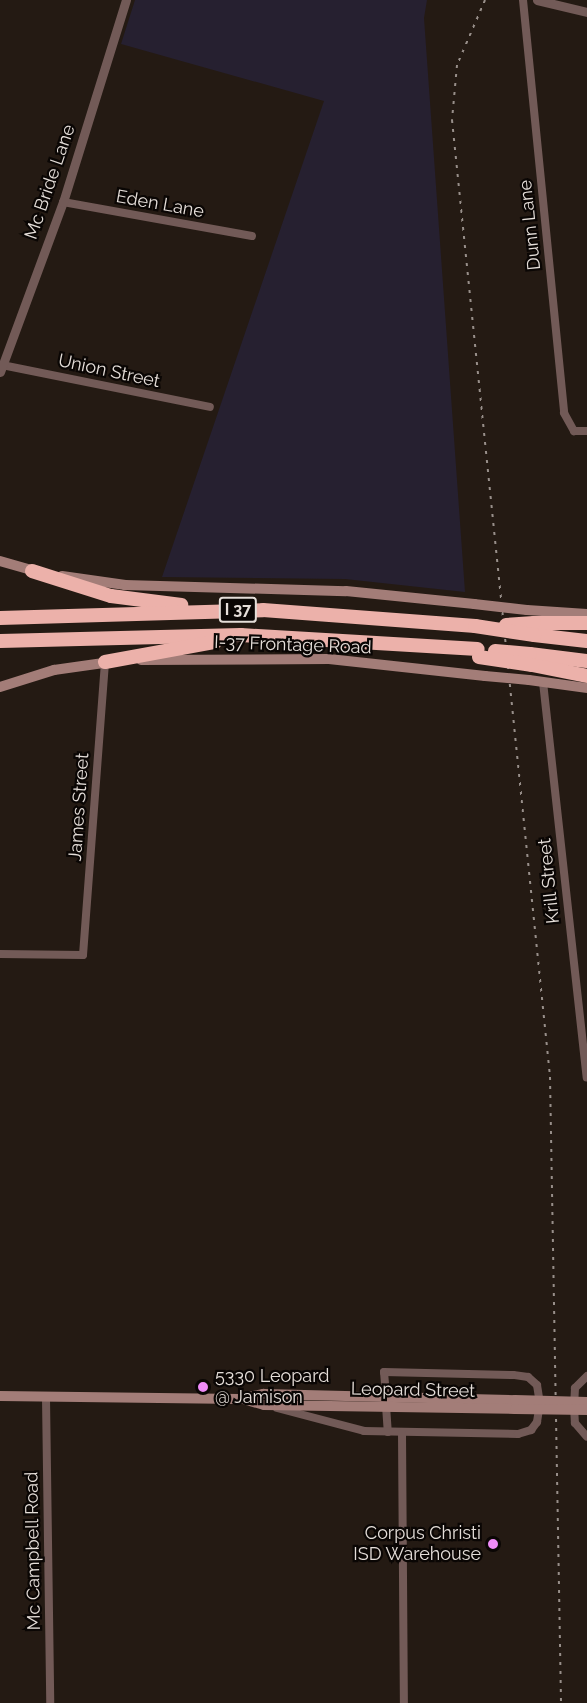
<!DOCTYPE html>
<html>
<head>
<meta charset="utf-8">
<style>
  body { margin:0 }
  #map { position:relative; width:587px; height:1703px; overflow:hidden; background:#241a13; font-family:Raleway,sans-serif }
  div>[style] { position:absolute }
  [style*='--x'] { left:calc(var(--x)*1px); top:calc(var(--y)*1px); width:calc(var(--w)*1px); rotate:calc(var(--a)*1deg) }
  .industrial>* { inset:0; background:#262030 }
  .minor>* { height:8px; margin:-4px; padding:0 4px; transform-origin:4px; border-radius:4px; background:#725a57 }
  .tertiary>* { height:9px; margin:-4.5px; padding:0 4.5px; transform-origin:4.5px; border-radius:4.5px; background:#725a57 }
  .secondary>* { height:10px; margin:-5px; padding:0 5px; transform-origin:5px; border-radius:5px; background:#a37d78 }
  .motorway>* { height:14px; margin:-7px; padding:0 7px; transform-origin:7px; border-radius:7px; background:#ecb1aa }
  .rail>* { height:2px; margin-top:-1px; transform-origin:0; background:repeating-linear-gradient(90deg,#988f8a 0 3px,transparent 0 9px) }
  .secondary-bridge>* { height:10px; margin:-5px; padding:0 5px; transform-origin:5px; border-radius:5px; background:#a37d78 }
  .motorway-bridge>* { height:14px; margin:-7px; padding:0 7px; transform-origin:7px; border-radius:7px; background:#ecb1aa }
  .dots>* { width:16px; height:16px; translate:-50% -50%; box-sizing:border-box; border:3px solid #0a0604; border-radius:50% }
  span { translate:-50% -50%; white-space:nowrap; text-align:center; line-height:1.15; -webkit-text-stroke:4.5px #0a0604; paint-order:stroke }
  .shield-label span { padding:2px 4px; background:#0a0604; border:2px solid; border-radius:4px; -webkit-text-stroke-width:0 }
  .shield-label { font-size:16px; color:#e5ded9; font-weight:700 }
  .street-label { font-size:18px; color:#e5ded9 }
  .poi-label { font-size:18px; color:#e5ded9 }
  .left { translate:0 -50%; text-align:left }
  .right { translate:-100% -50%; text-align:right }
</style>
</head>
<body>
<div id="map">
  <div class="industrial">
    <i style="clip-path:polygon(135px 0,427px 0,424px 18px,465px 592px,345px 579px,162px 577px,324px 101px,121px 44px)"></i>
  </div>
  <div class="minor">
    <i style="--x:523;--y:0;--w:415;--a:84.3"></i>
    <i style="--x:564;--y:413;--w:21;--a:61"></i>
    <i style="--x:574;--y:431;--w:13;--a:0"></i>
    <i style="--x:63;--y:202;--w:192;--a:10.2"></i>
    <i style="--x:2;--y:365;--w:212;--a:11.4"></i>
    <i style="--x:543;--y:682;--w:398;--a:83.7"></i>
    <i style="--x:0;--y:954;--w:83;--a:0.7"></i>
    <i style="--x:83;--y:955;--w:294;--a:-85.7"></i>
    <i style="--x:587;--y:1376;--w:17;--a:135"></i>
    <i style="--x:575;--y:1388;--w:18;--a:93"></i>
    <i style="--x:574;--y:1406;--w:17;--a:87"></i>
    <i style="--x:575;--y:1423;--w:18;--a:49"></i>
    <i style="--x:46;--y:1398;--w:305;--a:89.2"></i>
    <i style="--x:386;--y:1406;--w:26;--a:86"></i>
    <i style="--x:277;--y:1408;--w:90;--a:14.8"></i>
    <i style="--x:364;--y:1431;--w:154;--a:1.1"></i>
    <i style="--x:518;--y:1434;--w:14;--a:-17"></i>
    <i style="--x:531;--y:1430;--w:10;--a:-53"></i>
    <i style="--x:537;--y:1422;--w:18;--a:-81"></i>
    <i style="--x:540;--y:1404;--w:19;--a:-99"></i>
    <i style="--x:537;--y:1385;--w:12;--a:-138"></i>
    <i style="--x:528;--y:1377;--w:15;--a:-172"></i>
    <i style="--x:513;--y:1375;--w:129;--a:-178.7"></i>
    <i style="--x:384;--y:1372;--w:24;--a:85"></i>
    <i style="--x:402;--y:1433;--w:270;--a:89.6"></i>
  </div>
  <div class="tertiary">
    <i style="--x:537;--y:0;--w:51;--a:13.5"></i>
    <i style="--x:0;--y:372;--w:181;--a:-69.7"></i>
    <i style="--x:63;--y:202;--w:212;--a:-72.7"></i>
  </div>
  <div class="secondary">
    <i style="--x:0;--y:561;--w:40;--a:16"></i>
    <i style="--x:62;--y:576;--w:64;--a:8.1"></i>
    <i style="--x:125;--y:585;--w:221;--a:1.6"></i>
    <i style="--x:346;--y:591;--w:129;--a:5.8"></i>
    <i style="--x:527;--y:610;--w:60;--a:3.8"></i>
    <i style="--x:141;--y:660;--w:188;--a:-0.3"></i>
    <i style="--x:329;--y:659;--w:157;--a:6.2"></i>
    <i style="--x:529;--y:680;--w:59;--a:7.9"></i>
    <i style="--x:0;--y:687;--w:57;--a:-17.5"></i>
    <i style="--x:54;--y:670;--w:57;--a:-8.1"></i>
    <i style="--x:0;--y:1396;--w:239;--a:0.7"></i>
    <i style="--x:239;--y:1399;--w:25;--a:-12"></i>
    <i style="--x:263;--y:1394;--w:252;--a:1.4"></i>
    <i style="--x:243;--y:1399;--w:22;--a:16"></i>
    <i style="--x:264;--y:1405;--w:251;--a:0.9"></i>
  </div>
  <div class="motorway">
    <i style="--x:32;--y:571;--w:83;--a:17.6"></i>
    <i style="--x:111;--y:596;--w:71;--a:7.3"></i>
    <i style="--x:0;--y:618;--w:263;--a:-1.7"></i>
    <i style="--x:263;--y:610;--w:213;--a:4.3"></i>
    <i style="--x:534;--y:623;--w:53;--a:0"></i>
    <i style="--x:534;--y:635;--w:53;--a:6.5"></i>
    <i style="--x:0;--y:641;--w:241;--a:-1.4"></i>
    <i style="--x:241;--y:635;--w:237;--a:3.4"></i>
    <i style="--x:530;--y:654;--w:57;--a:7"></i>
    <i style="--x:105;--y:662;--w:112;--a:-10.3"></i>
    <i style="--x:532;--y:665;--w:56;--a:11.3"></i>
  </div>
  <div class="rail">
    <i style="--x:485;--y:0;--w:71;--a:113.3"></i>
    <i style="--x:457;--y:65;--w:55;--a:95.2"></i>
    <i style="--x:452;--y:120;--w:962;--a:84.15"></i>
    <i style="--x:550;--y:1077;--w:626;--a:88.99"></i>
  </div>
  <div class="secondary-bridge">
    <i style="--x:474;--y:604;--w:53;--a:6.5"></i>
    <i style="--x:485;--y:676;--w:44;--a:5.2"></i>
    <i style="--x:515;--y:1400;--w:72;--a:1.6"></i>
    <i style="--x:515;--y:1409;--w:72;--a:0.8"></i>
  </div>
  <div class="motorway-bridge">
    <i style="--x:506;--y:625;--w:28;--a:-4"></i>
    <i style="--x:475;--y:626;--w:60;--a:8.7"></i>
    <i style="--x:495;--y:651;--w:35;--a:5"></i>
    <i style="--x:479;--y:657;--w:54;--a:8.6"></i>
  </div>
  <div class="dots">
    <i style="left:203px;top:1387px;background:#ef8bf7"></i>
    <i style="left:493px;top:1544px;background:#ef8bf7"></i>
  </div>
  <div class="shield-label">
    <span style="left:238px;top:610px">I 37</span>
  </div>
  <div class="street-label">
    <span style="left:50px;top:182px;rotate:-71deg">Mc Bride Lane</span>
    <span style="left:160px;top:204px;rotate:10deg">Eden Lane</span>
    <span style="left:530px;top:225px;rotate:-96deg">Dunn Lane</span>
    <span style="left:109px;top:371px;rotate:12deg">Union Street</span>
    <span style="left:293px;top:645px;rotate:2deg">I-37 Frontage Road</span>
    <span style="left:79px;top:807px;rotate:-86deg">James Street</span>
    <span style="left:549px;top:881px;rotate:-96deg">Krill Street</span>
    <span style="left:413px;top:1390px;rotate:1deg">Leopard Street</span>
    <span style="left:33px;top:1551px;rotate:-91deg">Mc Campbell Road</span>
  </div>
  <div class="poi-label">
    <span class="left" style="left:215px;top:1387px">5330 Leopard<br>@ Jamison</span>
    <span class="right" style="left:481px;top:1544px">Corpus Christi<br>ISD Warehouse</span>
  </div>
</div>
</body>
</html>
